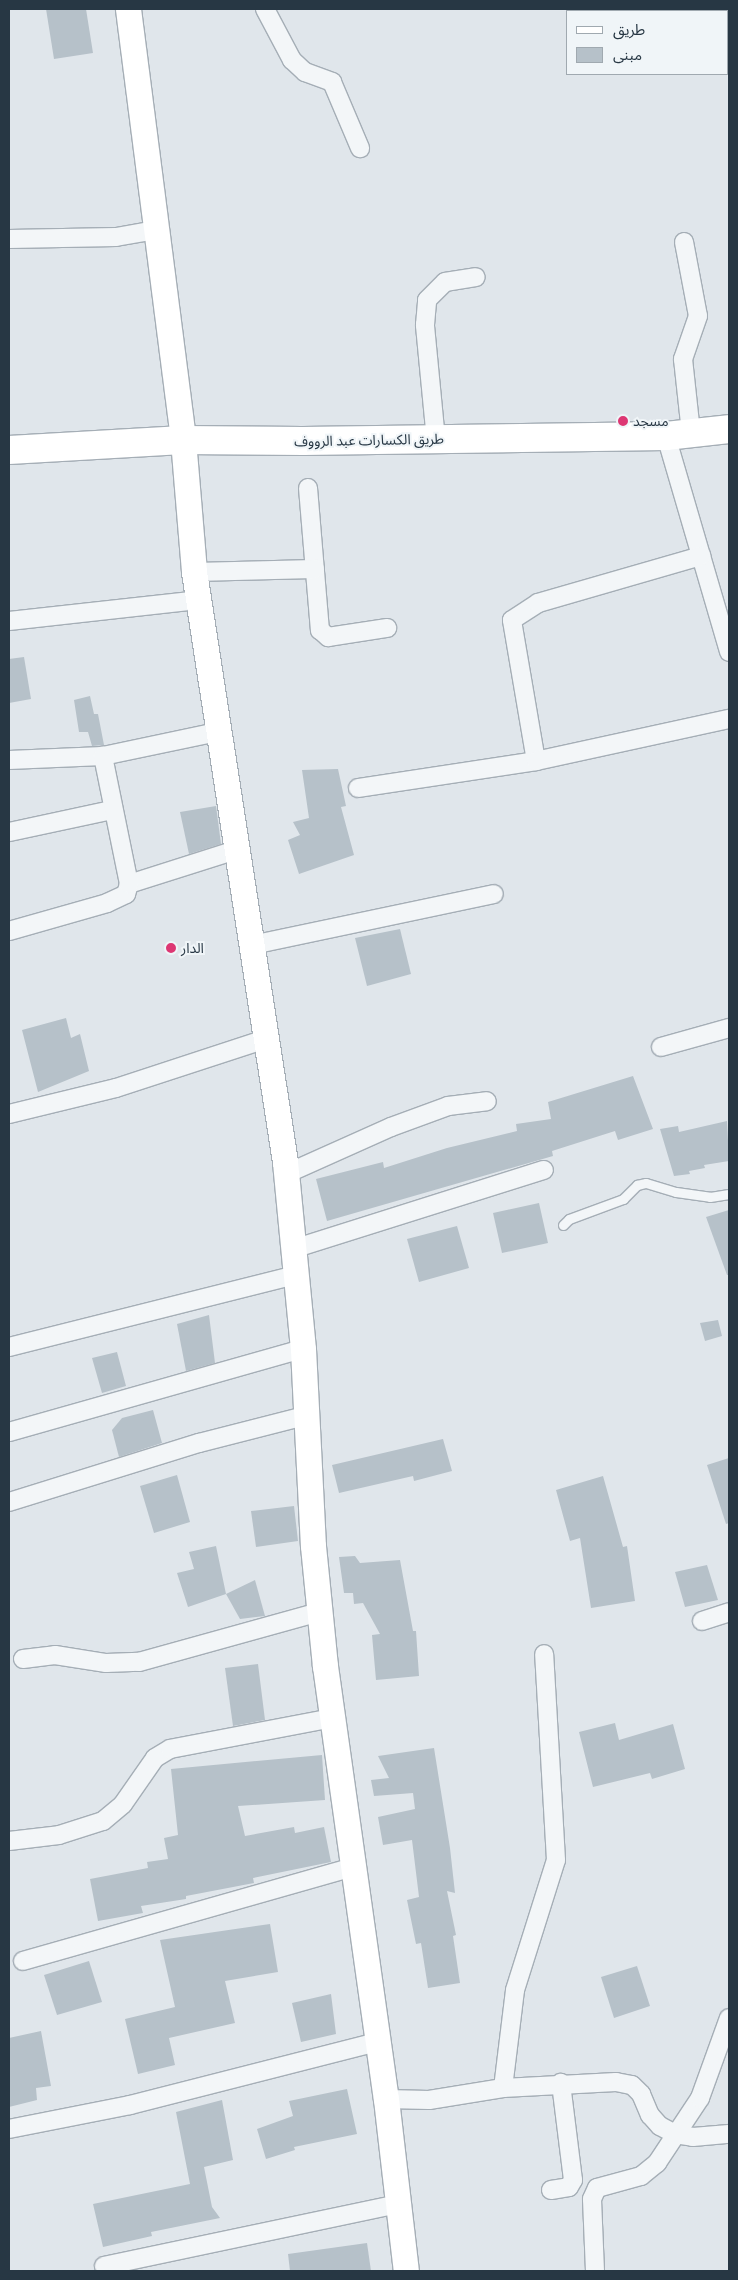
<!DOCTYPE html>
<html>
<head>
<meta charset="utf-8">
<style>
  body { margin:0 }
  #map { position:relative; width:738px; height:2280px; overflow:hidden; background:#e0e6eb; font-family:Ubuntu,"Noto Sans Arabic",sans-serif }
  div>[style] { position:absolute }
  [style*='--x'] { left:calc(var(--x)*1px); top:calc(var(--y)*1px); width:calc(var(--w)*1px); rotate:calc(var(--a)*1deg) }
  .building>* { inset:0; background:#b6c1c9 }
  .roads { filter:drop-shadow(1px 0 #a5aeb6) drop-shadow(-1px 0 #a5aeb6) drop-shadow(0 1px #a5aeb6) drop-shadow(0 -1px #a5aeb6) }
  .lane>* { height:9px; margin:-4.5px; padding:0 4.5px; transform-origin:4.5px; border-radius:4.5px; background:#f3f6f8 }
  .street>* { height:18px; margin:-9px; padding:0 9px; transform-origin:9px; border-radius:9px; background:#f3f6f8 }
  .secondary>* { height:25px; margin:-12.5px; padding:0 12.5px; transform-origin:12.5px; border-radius:12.5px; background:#fff }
  .primary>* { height:28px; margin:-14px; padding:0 14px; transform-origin:14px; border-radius:14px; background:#fff }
  .dots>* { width:14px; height:14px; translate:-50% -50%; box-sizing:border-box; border:2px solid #f0f5f8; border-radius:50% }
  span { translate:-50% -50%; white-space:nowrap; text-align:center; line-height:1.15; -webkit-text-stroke:4px #f0f5f8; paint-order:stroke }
  .poi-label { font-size:14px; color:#273744 }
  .left { translate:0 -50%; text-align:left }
  .street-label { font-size:14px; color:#273744 }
  .frame { position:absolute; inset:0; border:10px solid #273744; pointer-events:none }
  .legend { position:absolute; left:566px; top:10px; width:162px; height:65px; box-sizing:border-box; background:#f0f5f8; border:1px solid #a0a9b0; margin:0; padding:6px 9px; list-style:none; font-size:15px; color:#273744 }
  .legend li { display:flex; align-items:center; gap:10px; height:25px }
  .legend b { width:25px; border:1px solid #a0a9b0 }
</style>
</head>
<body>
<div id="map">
  <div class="building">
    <i style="clip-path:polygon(46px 9px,86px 9px,93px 53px,54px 59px)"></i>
    <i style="clip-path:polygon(24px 657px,31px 699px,9px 703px,9px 659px)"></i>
    <i style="clip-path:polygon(90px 696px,94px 714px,98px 714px,104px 745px,92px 746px,88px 732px,79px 732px,74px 700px)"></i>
    <i style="clip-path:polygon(338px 769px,346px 806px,341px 807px,354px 855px,299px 874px,288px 840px,300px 835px,293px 822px,309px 818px,302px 770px)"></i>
    <i style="clip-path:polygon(216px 806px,221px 844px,189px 854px,180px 812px)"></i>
    <i style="clip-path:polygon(400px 929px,411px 974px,367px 986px,355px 938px)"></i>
    <i style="clip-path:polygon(66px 1018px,71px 1038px,80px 1034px,89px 1071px,38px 1092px,22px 1030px)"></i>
    <i style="clip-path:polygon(633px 1076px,653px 1129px,618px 1140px,615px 1131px,552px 1151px,553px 1156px,327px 1221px,316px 1179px,383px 1162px,384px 1168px,447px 1148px,517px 1131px,516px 1124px,551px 1119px,548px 1102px)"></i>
    <i style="clip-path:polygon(727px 1121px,729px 1161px,704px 1165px,705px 1168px,689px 1171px,690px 1174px,674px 1176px,660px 1129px,678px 1126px,679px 1132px)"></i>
    <i style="clip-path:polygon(539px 1203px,548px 1243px,502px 1253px,493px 1213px)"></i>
    <i style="clip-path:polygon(729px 1210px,729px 1275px,727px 1275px,706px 1217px)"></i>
    <i style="clip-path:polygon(457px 1226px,469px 1268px,419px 1282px,407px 1239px)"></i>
    <i style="clip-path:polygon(209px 1315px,215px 1363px,186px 1371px,177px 1324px)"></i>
    <i style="clip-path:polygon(718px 1320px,722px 1336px,705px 1341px,700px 1323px)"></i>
    <i style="clip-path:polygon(117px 1352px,126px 1386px,102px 1393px,92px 1358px)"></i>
    <i style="clip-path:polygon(153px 1410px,162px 1443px,119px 1457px,112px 1430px,122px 1418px)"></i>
    <i style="clip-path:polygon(443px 1439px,452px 1471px,414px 1481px,413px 1476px,339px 1493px,332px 1465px)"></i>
    <i style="clip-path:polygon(729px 1458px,729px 1523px,726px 1524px,707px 1465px)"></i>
    <i style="clip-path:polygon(177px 1475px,190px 1522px,154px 1533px,140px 1486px)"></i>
    <i style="clip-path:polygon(603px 1476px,623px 1547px,627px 1546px,635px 1601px,591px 1608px,580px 1538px,570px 1541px,556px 1490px)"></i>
    <i style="clip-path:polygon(294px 1506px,298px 1541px,256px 1547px,251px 1511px)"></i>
    <i style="clip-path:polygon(216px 1546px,226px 1594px,188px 1607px,177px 1573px,194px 1569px,189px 1552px)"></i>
    <i style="clip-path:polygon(355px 1556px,360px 1563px,400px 1560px,413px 1631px,416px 1631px,419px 1676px,376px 1680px,372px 1635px,380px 1634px,363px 1603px,354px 1604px,353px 1593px,344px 1593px,339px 1557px)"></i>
    <i style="clip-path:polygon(707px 1565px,718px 1600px,685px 1607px,675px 1572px)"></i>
    <i style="clip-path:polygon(255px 1580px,265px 1616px,240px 1619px,226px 1594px)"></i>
    <i style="clip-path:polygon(258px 1664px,265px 1720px,233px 1726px,225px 1668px)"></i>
    <i style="clip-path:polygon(615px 1723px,619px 1740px,673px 1724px,685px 1769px,652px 1779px,650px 1773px,593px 1787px,579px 1732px)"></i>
    <i style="clip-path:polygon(434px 1748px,450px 1848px,455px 1893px,447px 1891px,456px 1935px,453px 1936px,460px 1983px,428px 1988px,421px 1943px,416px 1944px,407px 1900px,419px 1897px,412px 1840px,383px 1845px,378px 1817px,415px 1809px,413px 1793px,374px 1796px,371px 1780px,389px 1778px,378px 1756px)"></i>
    <i style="clip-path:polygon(322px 1755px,325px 1800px,238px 1806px,245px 1836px,294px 1827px,295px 1833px,324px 1827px,331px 1862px,253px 1878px,254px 1883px,186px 1896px,186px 1899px,141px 1906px,143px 1913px,98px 1921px,90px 1879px,148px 1868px,147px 1862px,168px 1859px,164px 1838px,178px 1835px,171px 1769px)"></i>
    <i style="clip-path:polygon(270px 1924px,278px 1972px,225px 1981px,235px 2023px,169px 2038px,175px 2065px,138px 2074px,125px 2019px,175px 2007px,160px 1940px)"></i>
    <i style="clip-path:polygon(89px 1961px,102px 2002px,57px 2015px,44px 1975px)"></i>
    <i style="clip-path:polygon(637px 1966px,650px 2006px,614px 2018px,601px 1977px)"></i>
    <i style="clip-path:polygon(331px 1994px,336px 2034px,301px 2042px,292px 2003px)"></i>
    <i style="clip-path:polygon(41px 2031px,51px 2086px,36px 2088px,37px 2100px,9px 2107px,9px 2038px)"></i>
    <i style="clip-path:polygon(347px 2089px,357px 2134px,294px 2147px,295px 2150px,266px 2159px,257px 2129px,293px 2116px,289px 2101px)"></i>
    <i style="clip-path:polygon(222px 2100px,233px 2160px,204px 2167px,212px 2207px,220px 2218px,151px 2232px,152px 2236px,103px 2247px,93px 2204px,190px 2184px,176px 2112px)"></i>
    <i style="clip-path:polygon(367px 2243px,371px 2271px,290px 2271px,288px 2254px)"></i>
  </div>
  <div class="roads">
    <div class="lane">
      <i style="--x:563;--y:1225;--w:8;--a:-45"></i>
      <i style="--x:569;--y:1219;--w:58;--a:-20.3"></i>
      <i style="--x:623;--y:1199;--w:20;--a:-45"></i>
      <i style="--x:637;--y:1185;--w:9;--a:-13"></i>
      <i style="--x:646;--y:1183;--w:31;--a:17"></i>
      <i style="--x:676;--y:1192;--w:34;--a:8"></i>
      <i style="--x:710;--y:1197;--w:19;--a:-9"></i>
    </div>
    <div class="street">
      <i style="--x:265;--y:9;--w:58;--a:62.1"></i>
      <i style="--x:292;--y:60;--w:18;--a:43"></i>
      <i style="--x:305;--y:72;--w:29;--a:20"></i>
      <i style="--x:332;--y:82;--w:72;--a:67"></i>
      <i style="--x:9;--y:239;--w:107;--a:-1.1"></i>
      <i style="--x:116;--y:237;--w:41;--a:-9.9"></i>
      <i style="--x:684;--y:242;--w:75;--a:79.3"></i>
      <i style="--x:698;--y:316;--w:46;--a:109.2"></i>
      <i style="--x:683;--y:359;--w:74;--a:83.8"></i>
      <i style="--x:666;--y:436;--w:225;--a:73.7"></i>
      <i style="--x:436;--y:440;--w:116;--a:-95.5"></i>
      <i style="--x:425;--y:325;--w:25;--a:-85"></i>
      <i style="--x:427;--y:300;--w:25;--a:-45"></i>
      <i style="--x:445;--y:282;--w:31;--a:-9"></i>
      <i style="--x:308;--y:488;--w:143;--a:85.2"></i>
      <i style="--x:320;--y:630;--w:11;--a:41"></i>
      <i style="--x:328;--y:637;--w:60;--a:-8.7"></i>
      <i style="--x:194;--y:572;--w:121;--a:-1.4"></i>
      <i style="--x:9;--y:621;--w:190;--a:-6.3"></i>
      <i style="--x:9;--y:760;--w:94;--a:-2.4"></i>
      <i style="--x:103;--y:756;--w:116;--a:-11.9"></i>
      <i style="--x:536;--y:761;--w:143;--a:-99.7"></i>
      <i style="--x:512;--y:620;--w:31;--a:-33"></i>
      <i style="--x:538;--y:603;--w:170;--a:-16.1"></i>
      <i style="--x:358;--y:788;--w:180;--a:-8.6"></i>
      <i style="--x:536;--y:761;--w:198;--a:-12.3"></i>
      <i style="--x:9;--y:832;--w:105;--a:-12.1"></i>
      <i style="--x:129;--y:884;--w:112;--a:-17.6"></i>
      <i style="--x:9;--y:931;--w:102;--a:-15.9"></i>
      <i style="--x:107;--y:903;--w:21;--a:-25"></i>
      <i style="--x:126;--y:894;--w:10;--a:-73"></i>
      <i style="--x:129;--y:884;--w:131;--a:-101.5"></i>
      <i style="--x:252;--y:945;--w:247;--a:-11.9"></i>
      <i style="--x:661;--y:1047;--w:71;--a:-15.6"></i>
      <i style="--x:9;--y:1114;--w:110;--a:-13.7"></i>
      <i style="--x:116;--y:1088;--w:158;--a:-18.1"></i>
      <i style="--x:286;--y:1174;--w:115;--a:-24.1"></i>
      <i style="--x:391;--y:1127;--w:61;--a:-20.2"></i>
      <i style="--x:448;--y:1106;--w:39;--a:-7"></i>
      <i style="--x:293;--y:1249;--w:263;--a:-17.5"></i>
      <i style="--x:9;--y:1347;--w:296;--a:-14.1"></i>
      <i style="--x:9;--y:1432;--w:305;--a:-15.8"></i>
      <i style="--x:9;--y:1502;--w:199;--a:-17.3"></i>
      <i style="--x:199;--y:1443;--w:109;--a:-14.3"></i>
      <i style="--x:702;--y:1621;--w:28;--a:-18"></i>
      <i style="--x:23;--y:1659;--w:32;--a:-7"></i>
      <i style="--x:55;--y:1655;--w:52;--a:8.9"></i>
      <i style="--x:106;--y:1663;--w:33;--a:-2"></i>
      <i style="--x:139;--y:1662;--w:187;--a:-15.5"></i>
      <i style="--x:9;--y:1841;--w:50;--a:-6.8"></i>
      <i style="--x:59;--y:1835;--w:46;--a:-17.7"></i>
      <i style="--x:103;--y:1821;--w:26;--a:-40"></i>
      <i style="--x:123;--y:1804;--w:56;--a:-55.2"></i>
      <i style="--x:155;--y:1758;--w:17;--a:-31"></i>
      <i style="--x:170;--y:1749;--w:165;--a:-10.8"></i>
      <i style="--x:23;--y:1961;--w:343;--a:-15.9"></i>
      <i style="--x:503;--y:2088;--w:113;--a:-3"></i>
      <i style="--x:616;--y:2082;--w:16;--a:11"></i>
      <i style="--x:632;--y:2085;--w:13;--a:45"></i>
      <i style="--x:641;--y:2094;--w:23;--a:67"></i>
      <i style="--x:650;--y:2115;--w:15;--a:48"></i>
      <i style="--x:660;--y:2126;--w:17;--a:28"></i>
      <i style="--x:675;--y:2134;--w:18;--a:9"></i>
      <i style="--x:693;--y:2137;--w:36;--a:-5"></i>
      <i style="--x:386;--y:2099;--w:43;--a:1.3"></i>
      <i style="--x:429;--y:2100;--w:75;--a:-9.2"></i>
      <i style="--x:503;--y:2088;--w:99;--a:-83"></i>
      <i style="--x:515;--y:1990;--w:136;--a:-72.5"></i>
      <i style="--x:556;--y:1860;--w:206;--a:-93.3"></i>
      <i style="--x:9;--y:2129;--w:123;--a:-11.2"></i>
      <i style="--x:130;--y:2105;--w:255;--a:-14.3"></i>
      <i style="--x:551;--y:2190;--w:18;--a:-9"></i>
      <i style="--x:569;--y:2187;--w:8;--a:-60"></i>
      <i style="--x:573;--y:2180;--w:98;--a:-97.1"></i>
      <i style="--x:104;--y:2266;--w:300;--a:-11.9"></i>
      <i style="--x:595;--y:2271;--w:72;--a:-92.4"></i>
      <i style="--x:592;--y:2199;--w:12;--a:-66"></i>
      <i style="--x:597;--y:2188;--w:46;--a:-15.3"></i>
      <i style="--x:641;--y:2176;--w:21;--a:-39"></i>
      <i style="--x:657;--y:2163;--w:78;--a:-56.5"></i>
      <i style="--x:700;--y:2098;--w:85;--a:-70.1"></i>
    </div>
    <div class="secondary">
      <i style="--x:128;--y:9;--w:434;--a:82.7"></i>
      <i style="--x:183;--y:440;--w:132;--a:85.2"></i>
      <i style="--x:194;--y:572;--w:597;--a:81.23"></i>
      <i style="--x:285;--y:1162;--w:188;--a:84.5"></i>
      <i style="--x:303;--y:1349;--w:197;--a:87.1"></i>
      <i style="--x:313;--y:1546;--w:121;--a:84.3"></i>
      <i style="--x:325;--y:1666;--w:437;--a:82"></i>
      <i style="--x:386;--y:2099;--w:173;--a:83.4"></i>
    </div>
    <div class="primary">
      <i style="--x:9;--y:450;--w:174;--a:-3.3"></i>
      <i style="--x:183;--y:440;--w:120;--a:0.5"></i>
      <i style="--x:303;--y:441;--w:363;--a:-0.8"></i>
      <i style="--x:666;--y:436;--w:63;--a:-6.3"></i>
    </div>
  </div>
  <div class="dots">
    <i style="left:623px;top:421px;background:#dd3773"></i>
    <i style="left:171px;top:948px;background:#dd3773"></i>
  </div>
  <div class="poi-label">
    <span class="left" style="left:633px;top:421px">مسجد</span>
    <span class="left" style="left:181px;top:948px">الدار</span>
  </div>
  <div class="street-label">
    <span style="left:369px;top:440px;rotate:-1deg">طريق الكسارات عبد الرووف</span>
  </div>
  <div class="frame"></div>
  <ul class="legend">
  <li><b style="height:6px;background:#fff"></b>طريق</li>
  <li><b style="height:14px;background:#b6c1c9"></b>مبنى</li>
  </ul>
</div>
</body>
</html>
